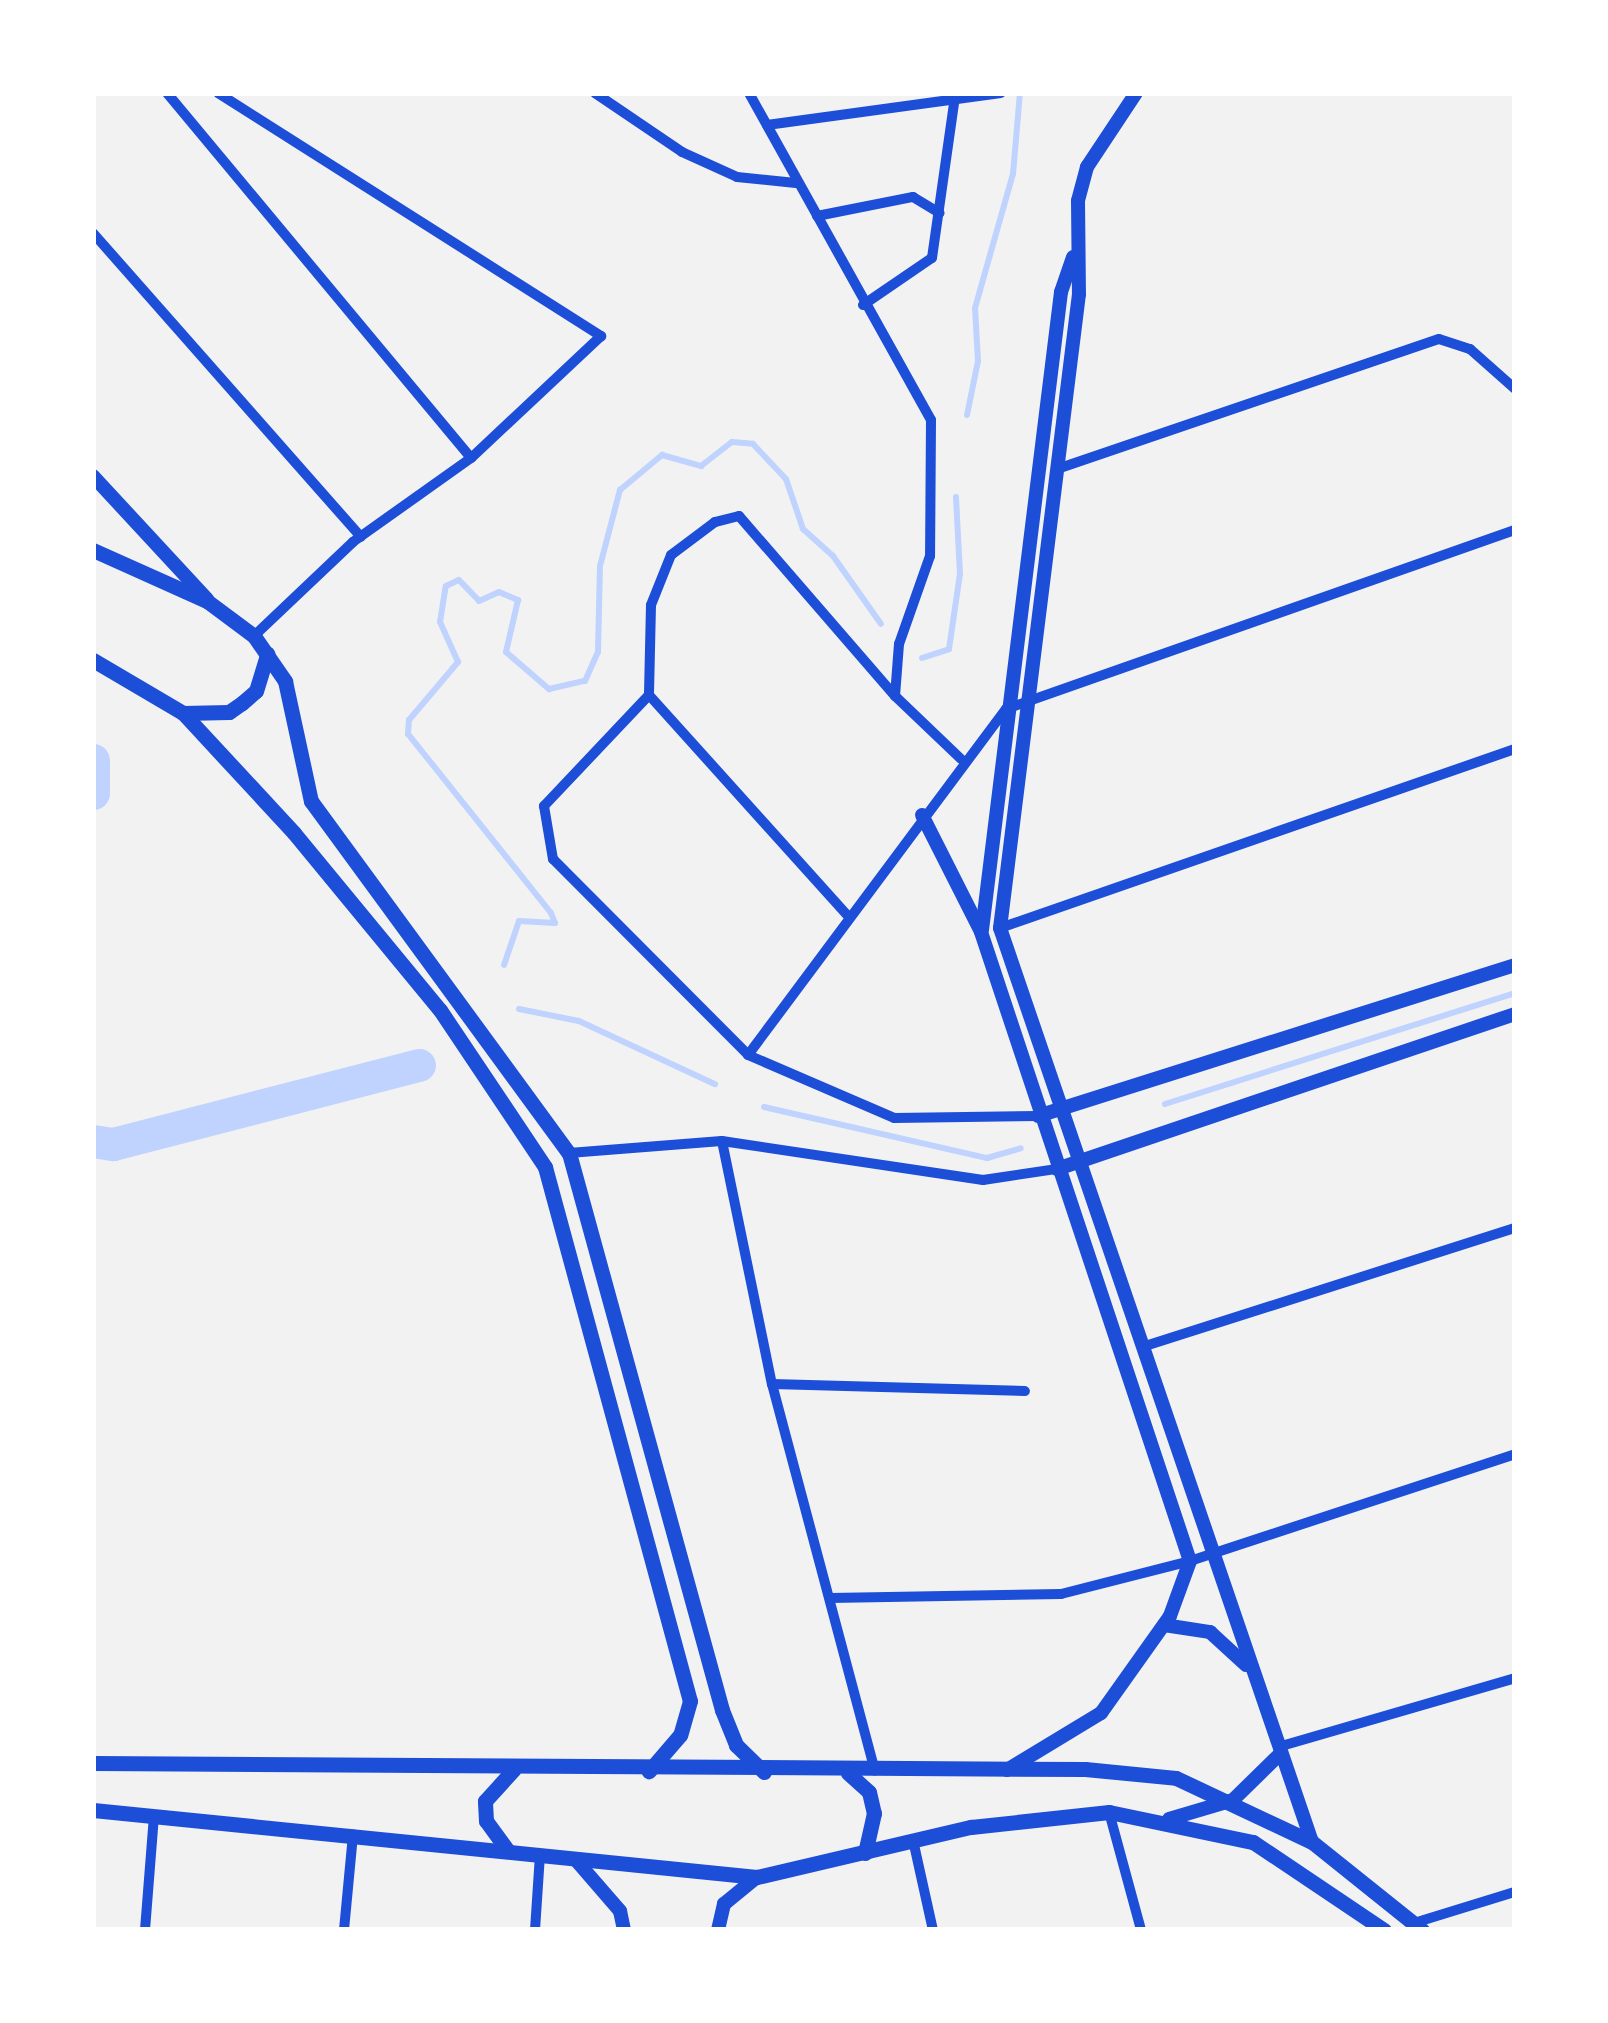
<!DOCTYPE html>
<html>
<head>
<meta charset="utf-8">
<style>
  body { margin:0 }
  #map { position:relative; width:1608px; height:2023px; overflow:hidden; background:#f2f2f2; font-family:"Playfair Display",serif }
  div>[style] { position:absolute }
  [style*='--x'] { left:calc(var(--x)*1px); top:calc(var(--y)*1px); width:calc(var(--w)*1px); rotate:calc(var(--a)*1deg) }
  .stream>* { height:6px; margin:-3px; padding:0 3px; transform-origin:3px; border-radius:3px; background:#bfd3fe }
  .river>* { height:33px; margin:-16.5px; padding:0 16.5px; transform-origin:16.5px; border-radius:16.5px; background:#bfd3fe }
  .minor>* { height:10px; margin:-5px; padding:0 5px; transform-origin:5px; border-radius:5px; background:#1d4ed8 }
  .tertiary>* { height:14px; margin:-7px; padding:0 7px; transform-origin:7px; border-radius:7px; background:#1d4ed8 }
  .secondary>* { height:15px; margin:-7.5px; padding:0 7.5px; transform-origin:7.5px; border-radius:7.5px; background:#1d4ed8 }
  span { translate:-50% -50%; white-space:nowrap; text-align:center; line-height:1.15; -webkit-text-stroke:9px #fff; paint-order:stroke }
  .frame { position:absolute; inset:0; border:96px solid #fff; pointer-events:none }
</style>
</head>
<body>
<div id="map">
  <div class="stream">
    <i style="--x:967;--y:415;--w:55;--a:-78.5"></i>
    <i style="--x:978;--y:361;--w:53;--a:-93.2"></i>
    <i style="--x:975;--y:308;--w:139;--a:-74.2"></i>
    <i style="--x:1013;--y:174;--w:81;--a:-85.1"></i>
    <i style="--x:922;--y:658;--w:28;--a:-18"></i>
    <i style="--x:949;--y:649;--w:76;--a:-81.7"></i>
    <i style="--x:960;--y:574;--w:77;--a:-93"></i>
    <i style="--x:504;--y:965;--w:46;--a:-71.2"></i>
    <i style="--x:519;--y:921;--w:36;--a:3"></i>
    <i style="--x:555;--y:923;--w:11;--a:-112"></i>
    <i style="--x:551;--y:913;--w:229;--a:-128.6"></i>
    <i style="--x:408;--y:734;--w:14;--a:-86"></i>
    <i style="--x:409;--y:720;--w:76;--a:-49.8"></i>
    <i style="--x:458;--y:662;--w:44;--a:-114.2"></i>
    <i style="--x:440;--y:622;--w:36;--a:-81"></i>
    <i style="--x:446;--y:586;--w:14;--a:-25"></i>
    <i style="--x:459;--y:580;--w:29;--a:46"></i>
    <i style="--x:479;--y:601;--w:22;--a:-24"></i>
    <i style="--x:499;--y:592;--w:21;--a:23"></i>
    <i style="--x:518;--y:600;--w:53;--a:103"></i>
    <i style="--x:506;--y:652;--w:57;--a:40.7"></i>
    <i style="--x:549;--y:689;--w:37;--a:-13"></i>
    <i style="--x:585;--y:681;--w:32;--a:-66"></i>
    <i style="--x:598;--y:652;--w:86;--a:-88.7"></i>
    <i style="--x:600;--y:566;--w:79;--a:-75.3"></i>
    <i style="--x:620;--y:490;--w:55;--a:-39.8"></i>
    <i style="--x:662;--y:455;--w:41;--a:15.8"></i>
    <i style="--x:701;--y:466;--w:39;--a:-38"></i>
    <i style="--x:732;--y:442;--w:21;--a:5"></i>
    <i style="--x:753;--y:444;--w:48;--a:46.7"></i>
    <i style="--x:786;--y:479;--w:53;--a:71.2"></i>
    <i style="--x:803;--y:529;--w:40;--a:42"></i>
    <i style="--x:833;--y:556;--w:83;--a:54.8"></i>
    <i style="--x:519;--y:1009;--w:61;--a:11.3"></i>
    <i style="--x:579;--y:1021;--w:150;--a:24.9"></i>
    <i style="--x:1165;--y:1104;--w:367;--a:-17.6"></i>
    <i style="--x:764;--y:1107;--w:229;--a:12.9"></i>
    <i style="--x:987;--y:1158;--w:35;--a:-16"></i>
  </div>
  <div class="river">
    <i style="--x:93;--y:760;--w:33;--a:90"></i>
    <i style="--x:93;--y:1141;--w:20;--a:9"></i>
    <i style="--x:113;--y:1144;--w:316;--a:-14.5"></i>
  </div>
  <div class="minor">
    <i style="--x:167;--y:93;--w:475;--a:50.2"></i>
    <i style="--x:218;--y:93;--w:454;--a:32.4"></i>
    <i style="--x:601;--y:336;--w:178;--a:136.8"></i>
    <i style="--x:471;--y:458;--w:145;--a:144.6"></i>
    <i style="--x:353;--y:542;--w:137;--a:136.5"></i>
    <i style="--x:595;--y:93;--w:105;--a:34.1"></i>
    <i style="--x:682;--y:152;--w:60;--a:24.4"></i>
    <i style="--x:737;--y:177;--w:59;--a:5.8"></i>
    <i style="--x:749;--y:93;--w:374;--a:60.9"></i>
    <i style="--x:931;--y:420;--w:136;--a:90.4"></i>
    <i style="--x:930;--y:556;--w:93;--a:109.4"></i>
    <i style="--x:899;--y:644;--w:52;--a:94.4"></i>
    <i style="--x:767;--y:125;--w:236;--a:-7.8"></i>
    <i style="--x:817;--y:216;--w:98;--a:-11.2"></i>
    <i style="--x:913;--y:197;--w:31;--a:31"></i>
    <i style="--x:93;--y:233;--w:405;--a:48.6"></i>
    <i style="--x:863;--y:305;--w:83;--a:-34.3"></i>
    <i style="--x:932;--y:258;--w:164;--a:-81.9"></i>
    <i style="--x:1060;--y:468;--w:400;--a:-18.8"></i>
    <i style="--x:1439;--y:339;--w:33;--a:18"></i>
    <i style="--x:1470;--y:349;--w:60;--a:41.6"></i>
    <i style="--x:649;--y:695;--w:295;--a:48"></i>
    <i style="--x:961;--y:759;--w:91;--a:-136.3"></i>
    <i style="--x:895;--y:696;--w:238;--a:-130.9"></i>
    <i style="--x:739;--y:516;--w:25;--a:166"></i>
    <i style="--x:715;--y:522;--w:55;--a:143.1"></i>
    <i style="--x:671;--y:555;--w:54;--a:111.8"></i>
    <i style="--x:651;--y:605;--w:90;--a:91.3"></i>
    <i style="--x:649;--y:695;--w:153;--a:133.4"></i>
    <i style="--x:544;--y:806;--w:54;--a:80.4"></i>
    <i style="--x:553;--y:859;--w:276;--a:45.1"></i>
    <i style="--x:748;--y:1055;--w:159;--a:23.3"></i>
    <i style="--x:894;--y:1118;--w:144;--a:-0.8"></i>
    <i style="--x:1000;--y:928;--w:545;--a:-19.17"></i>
    <i style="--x:748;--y:1055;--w:432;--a:-53.3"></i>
    <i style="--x:1006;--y:709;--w:540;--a:-19.38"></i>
    <i style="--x:722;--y:1141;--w:248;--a:78.4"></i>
    <i style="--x:772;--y:1384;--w:400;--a:75.1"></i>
    <i style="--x:569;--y:1153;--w:153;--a:-4.5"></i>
    <i style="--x:722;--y:1141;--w:264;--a:8.5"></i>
    <i style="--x:983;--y:1180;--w:75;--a:-8.5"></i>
    <i style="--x:1142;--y:1347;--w:392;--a:-17.7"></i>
    <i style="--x:772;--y:1384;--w:253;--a:1.6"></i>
    <i style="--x:830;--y:1598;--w:231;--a:-1"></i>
    <i style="--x:1061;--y:1594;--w:133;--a:-14.3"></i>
    <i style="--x:1190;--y:1561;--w:342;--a:-18.2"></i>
    <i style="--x:1278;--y:1747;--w:247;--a:-16.2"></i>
    <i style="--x:1109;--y:1812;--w:122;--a:74.8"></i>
    <i style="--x:913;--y:1840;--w:92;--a:77.5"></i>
    <i style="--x:1414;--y:1923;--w:106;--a:-17.1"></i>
    <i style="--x:145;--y:1930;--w:114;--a:-85.5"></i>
    <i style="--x:344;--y:1930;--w:96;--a:-84.6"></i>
    <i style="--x:535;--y:1930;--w:75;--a:-86.2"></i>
  </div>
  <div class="tertiary">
    <i style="--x:1136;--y:93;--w:89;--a:123.5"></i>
    <i style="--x:1087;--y:167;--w:35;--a:105"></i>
    <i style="--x:1078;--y:201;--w:93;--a:89.4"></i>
    <i style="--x:1079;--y:294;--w:639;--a:97.1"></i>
    <i style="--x:1000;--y:928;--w:966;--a:71.15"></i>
    <i style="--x:93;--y:476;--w:168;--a:47.2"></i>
    <i style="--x:922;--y:815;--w:131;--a:63.2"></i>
    <i style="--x:981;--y:932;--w:663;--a:71.62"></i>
    <i style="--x:1190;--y:1561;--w:59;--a:110"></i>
    <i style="--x:1170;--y:1616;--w:119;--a:125.4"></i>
    <i style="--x:1101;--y:1713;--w:110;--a:148.8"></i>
    <i style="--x:982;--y:930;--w:643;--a:-82.94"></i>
    <i style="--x:1061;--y:292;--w:37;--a:-71"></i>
    <i style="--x:1038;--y:1116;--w:500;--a:-17.57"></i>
    <i style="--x:1057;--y:1169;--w:484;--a:-18.7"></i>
    <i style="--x:1164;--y:1625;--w:47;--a:8.7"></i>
    <i style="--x:1210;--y:1632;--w:49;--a:42.5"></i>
    <i style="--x:1169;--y:1819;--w:67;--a:-16.5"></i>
    <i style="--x:1233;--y:1800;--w:64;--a:-44.4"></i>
    <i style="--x:575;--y:1859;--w:69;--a:49.1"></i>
    <i style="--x:620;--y:1911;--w:19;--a:78"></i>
    <i style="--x:718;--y:1930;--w:27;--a:-77"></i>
    <i style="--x:724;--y:1904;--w:43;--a:-39.3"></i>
  </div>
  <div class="secondary">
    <i style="--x:93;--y:550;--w:125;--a:24.1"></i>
    <i style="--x:207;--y:601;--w:59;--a:36.7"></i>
    <i style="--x:254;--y:636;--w:55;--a:55.4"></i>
    <i style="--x:285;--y:681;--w:123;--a:77.8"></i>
    <i style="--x:311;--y:801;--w:436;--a:53.8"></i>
    <i style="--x:569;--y:1153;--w:578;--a:74.64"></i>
    <i style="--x:722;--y:1710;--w:38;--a:68"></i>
    <i style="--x:736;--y:1745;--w:39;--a:44"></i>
    <i style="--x:93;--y:660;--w:104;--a:30.5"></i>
    <i style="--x:183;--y:713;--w:163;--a:47.2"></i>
    <i style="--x:294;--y:833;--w:229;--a:50.5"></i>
    <i style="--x:440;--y:1010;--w:189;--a:56.2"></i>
    <i style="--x:545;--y:1167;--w:553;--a:74.81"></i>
    <i style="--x:690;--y:1701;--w:35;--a:106"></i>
    <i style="--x:680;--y:1735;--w:48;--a:130.7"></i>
    <i style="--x:183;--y:713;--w:46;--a:-1.2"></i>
    <i style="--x:229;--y:712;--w:16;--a:-35"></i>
    <i style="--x:242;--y:703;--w:18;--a:-41"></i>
    <i style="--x:256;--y:691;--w:39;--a:-73"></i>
    <i style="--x:93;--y:1763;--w:992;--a:0.35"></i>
    <i style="--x:1085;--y:1769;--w:91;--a:5.6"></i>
    <i style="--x:1176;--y:1778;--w:150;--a:25.2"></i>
    <i style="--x:1312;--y:1842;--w:141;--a:38.7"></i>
    <i style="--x:848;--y:1773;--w:28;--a:42"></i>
    <i style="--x:869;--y:1792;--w:22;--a:77"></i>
    <i style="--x:874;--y:1813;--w:41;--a:102.7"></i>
    <i style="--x:93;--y:1810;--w:667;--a:5.76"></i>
    <i style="--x:757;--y:1877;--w:220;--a:-13.2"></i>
    <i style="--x:971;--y:1827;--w:139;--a:-6.2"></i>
    <i style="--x:1109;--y:1812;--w:147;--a:11.8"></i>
    <i style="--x:1253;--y:1842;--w:158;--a:33.9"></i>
    <i style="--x:508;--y:1851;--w:37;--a:-126"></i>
    <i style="--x:486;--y:1821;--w:20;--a:-93"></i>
    <i style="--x:485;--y:1801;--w:43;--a:-47.8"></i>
  </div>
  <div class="frame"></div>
</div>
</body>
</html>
